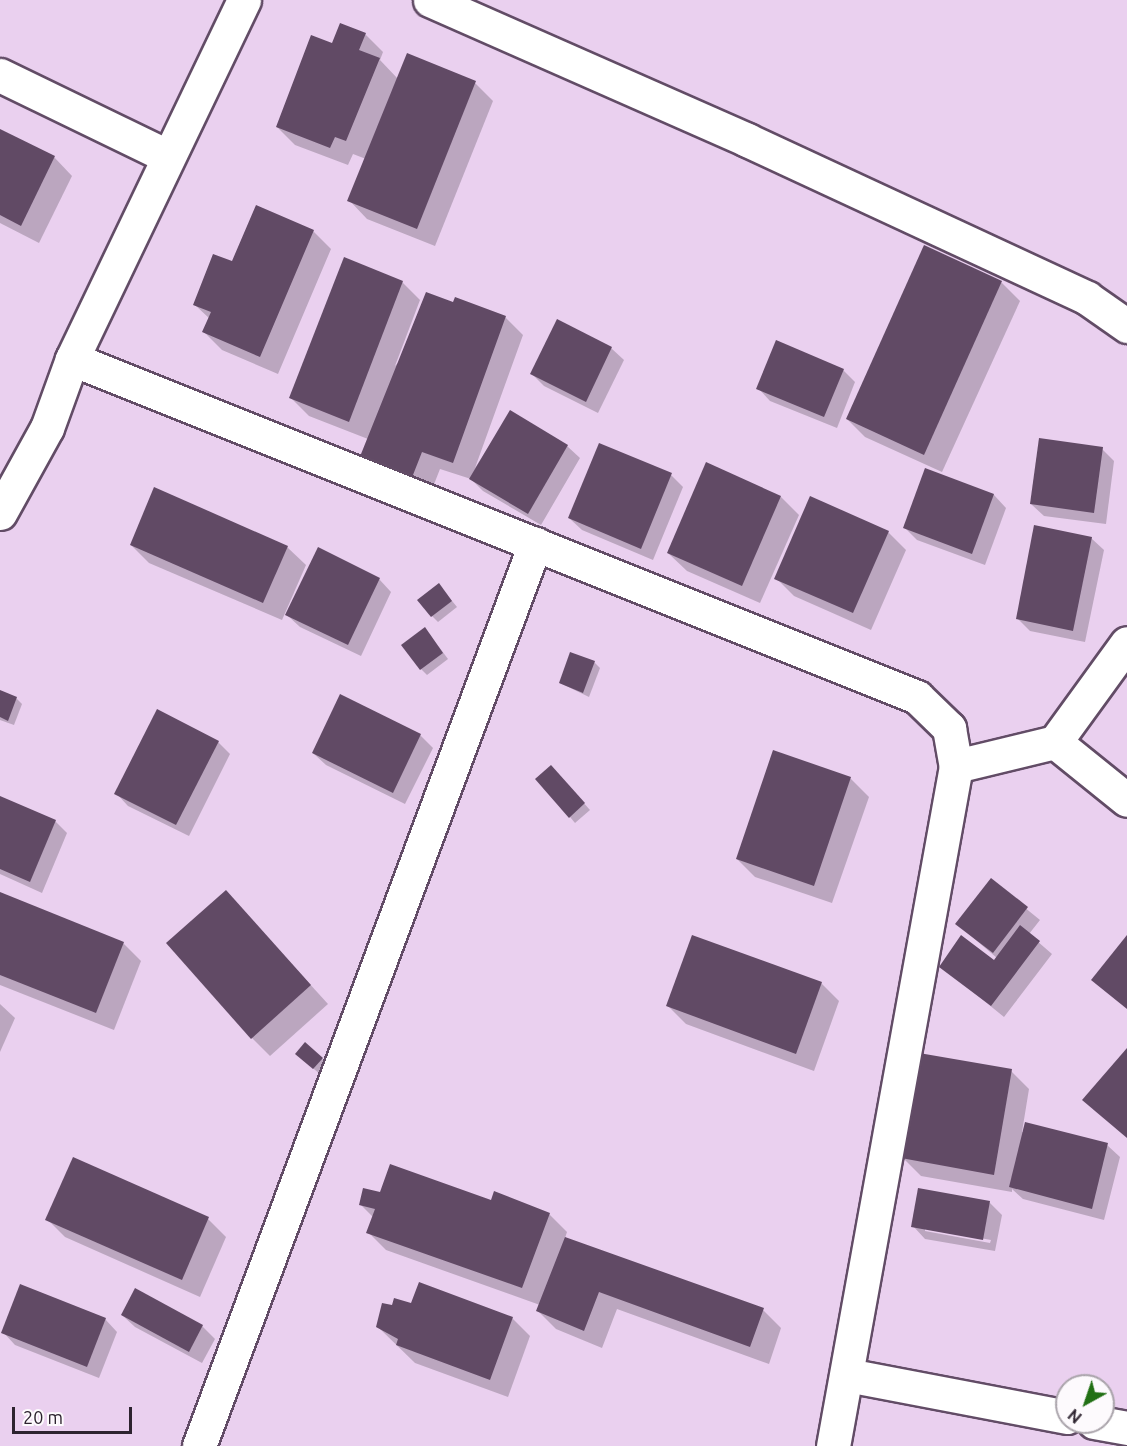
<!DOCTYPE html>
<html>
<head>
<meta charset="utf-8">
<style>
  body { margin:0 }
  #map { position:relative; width:1127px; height:1446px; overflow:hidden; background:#ead0ef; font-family:Ubuntu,sans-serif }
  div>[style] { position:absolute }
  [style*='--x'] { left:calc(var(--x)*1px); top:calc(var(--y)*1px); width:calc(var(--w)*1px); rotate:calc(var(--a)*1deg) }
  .shadow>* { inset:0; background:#0003 }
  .building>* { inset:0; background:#614a65 }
  .roads { filter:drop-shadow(2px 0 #624c66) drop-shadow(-2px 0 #624c66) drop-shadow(0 2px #624c66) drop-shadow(0 -2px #624c66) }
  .street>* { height:33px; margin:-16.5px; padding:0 16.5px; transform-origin:16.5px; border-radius:16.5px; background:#fff }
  span { translate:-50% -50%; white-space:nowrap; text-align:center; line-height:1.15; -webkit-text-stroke:6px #fdfafd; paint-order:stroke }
  .north { position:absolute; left:1055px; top:1374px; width:60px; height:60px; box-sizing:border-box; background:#fdfafd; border:2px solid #aaa4ab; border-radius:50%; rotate:220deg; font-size:16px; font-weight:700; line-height:24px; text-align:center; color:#2d232f }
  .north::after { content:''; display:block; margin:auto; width:21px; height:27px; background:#227015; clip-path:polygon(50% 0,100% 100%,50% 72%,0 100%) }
  .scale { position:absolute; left:12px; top:1407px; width:120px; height:27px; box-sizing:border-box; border:3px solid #2d232f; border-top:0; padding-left:8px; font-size:18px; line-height:21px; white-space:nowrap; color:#2d232f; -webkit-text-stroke:4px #fdfafd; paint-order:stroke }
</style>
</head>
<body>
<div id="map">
  <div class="shadow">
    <i style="clip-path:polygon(365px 34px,383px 52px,380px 60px,398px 79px,475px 83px,493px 101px,435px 246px,367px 219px,349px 200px,366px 159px,353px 154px,348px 165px,295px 145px,277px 127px)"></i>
    <i style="clip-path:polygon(0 131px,54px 157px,72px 176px,39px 243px,0 223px)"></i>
    <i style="clip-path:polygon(313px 231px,331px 249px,278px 374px,222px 350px,204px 332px,210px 319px,195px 305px,233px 263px)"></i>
    <i style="clip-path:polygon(925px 247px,1002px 283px,1020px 301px,942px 472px,865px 437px,847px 419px)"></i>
    <i style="clip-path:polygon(402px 282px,420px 300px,395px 366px,454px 304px,505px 317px,523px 335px,475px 468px,511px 412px,567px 446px,580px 458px,541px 525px,483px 491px,471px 479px,440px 469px,429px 497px,368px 439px,309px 416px,291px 398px)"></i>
    <i style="clip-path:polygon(611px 348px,624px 360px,598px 413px,544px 386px,532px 374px)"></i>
    <i style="clip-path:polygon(843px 370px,855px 382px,837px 428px,770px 401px,758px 388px)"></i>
    <i style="clip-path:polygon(1102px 449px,1114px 461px,1106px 524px,1044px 516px,1031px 504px)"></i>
    <i style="clip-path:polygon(926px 470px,994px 495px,1006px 508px,985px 565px,917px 540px,905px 528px)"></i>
    <i style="clip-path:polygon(671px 475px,683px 487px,653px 560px,582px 530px,569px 518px)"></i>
    <i style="clip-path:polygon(781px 497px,799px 515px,760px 603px,687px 571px,668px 553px)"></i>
    <i style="clip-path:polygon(888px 532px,906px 550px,871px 630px,794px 596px,776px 578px)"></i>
    <i style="clip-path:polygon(1091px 538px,1104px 550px,1085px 642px,1030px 631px,1018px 619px)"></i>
    <i style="clip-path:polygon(131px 545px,287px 547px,306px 565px,282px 620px,149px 563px)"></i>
    <i style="clip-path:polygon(379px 579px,391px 592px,361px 656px,300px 627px,287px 615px)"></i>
    <i style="clip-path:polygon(439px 585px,457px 607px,438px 622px,432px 616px)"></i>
    <i style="clip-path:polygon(430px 635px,448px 659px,427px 675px,421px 669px)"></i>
    <i style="clip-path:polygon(594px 662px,600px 668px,589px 697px,560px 683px)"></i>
    <i style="clip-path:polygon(0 695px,16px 698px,22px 704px,14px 725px,0 720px)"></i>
    <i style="clip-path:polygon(341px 696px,420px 735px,433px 748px,405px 804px,326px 765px,313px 753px)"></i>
    <i style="clip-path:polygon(218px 742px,230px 754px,189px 836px,128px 806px,116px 793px)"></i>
    <i style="clip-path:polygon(774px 752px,851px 779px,869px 797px,832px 903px,755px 877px,737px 859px)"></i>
    <i style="clip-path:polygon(557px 773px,590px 810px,575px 823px,570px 817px)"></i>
    <i style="clip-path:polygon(0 797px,55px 821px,67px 833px,42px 893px,0 874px)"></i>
    <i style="clip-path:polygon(991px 880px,1040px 920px,1029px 934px,1052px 954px,1004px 1017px,941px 966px,995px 962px,997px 958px,957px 924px)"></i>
    <i style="clip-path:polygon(226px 892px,328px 1004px,270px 1056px,252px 1038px)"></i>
    <i style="clip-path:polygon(0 893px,123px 943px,141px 961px,114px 1030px,0 985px)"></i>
    <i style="clip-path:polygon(821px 983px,839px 1001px,814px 1071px,686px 1024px,668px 1006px)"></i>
    <i style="clip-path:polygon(0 1004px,15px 1018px,0 1052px)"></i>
    <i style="clip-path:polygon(322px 1059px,327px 1065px,320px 1074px,303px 1060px)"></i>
    <i style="clip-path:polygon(1011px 1071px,1029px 1089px,1022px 1132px,1107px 1145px,1120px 1157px,1104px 1220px,1023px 1199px,1012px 1189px,1012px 1192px,921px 1176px,903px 1158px)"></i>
    <i style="clip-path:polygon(73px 1159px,208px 1219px,226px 1237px,200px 1297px,65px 1237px,47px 1219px)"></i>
    <i style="clip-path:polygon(381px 1194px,492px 1202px,549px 1214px,567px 1232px,565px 1238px,763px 1310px,781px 1328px,769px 1364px,617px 1309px,602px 1348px,556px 1329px,538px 1311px,540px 1305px,386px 1250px,368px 1232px,373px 1217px,361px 1205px)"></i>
    <i style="clip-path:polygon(evenodd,989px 1202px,1002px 1215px,995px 1251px,925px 1239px,913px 1226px,989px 1202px,925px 1228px,991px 1240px,990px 1243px,925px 1231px,925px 1228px)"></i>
    <i style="clip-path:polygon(135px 1290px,202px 1326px,215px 1339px,202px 1363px,135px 1327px,122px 1315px)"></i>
    <i style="clip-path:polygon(412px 1304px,512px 1318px,530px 1336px,508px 1397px,415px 1363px,378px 1327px,393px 1307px)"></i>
    <i style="clip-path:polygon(105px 1319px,117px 1332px,99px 1378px,15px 1345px,3px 1332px)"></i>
  </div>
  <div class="building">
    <i style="clip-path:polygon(340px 23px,366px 33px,359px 50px,380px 58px,346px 141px,335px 137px,330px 148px,276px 127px,311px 35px,332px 43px)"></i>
    <i style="clip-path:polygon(407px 53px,476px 81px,417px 229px,347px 201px)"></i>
    <i style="clip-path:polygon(0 129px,55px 156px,21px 226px,0 215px)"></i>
    <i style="clip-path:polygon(256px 205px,314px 230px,260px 357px,202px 332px,211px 312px,193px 305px,213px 254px,232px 261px)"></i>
    <i style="clip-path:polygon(924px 245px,1002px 281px,924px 455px,846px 419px)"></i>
    <i style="clip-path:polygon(344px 257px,403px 281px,349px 422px,289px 398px)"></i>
    <i style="clip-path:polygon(426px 292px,453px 302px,455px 297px,506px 316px,453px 463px,422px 452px,411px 480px,359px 459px)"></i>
    <i style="clip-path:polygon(557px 319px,612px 347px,586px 402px,530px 374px)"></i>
    <i style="clip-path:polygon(776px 340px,844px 369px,824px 417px,756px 389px)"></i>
    <i style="clip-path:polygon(510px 410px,568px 445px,528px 514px,469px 479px)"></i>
    <i style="clip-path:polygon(1039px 438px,1103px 447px,1094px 513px,1030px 504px)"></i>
    <i style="clip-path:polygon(599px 443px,672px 473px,641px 549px,568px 518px)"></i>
    <i style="clip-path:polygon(706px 462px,781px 496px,742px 586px,667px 553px)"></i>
    <i style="clip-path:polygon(925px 468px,994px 494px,972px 554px,903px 528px)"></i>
    <i style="clip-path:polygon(154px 487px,288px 546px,263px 603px,130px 545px)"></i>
    <i style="clip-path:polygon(810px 496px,889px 531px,853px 613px,774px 579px)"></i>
    <i style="clip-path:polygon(1034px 525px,1092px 537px,1073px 631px,1016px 619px)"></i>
    <i style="clip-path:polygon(318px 547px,380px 578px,348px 645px,285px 615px)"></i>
    <i style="clip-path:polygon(439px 583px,452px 601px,431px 617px,417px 600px)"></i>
    <i style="clip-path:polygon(425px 627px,443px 653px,420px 670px,401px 645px)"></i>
    <i style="clip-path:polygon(570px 652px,595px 661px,583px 693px,559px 683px)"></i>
    <i style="clip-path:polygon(0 690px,17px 697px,8px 721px,0 717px)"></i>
    <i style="clip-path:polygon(340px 694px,421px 734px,393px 793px,312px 753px)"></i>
    <i style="clip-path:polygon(157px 709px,219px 741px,176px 825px,114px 794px)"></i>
    <i style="clip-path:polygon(773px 750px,851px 777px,814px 886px,736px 859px)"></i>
    <i style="clip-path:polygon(551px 765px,585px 803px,569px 818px,535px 779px)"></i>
    <i style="clip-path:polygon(0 796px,56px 820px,30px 882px,0 869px)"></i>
    <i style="clip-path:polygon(991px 878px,1028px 907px,993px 953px,955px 924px)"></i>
    <i style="clip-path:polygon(226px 890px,311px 985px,251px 1039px,166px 943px)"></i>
    <i style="clip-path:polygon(0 892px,124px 942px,96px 1013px,0 975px)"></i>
    <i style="clip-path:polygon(1020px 925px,1040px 941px,991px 1006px,939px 967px,961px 935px,994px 960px)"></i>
    <i style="clip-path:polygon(692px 935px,822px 982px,796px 1054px,666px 1006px)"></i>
    <i style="clip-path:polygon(1127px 935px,1127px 1009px,1091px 980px)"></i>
    <i style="clip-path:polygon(305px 1042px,323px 1058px,313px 1069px,295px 1054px)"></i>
    <i style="clip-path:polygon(1127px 1048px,1127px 1138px,1082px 1100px)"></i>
    <i style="clip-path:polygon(919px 1053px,1012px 1069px,994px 1175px,901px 1158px)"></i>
    <i style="clip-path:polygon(1025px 1122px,1108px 1143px,1092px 1209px,1009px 1187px)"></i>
    <i style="clip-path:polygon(73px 1157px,209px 1217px,182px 1280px,45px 1220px)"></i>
    <i style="clip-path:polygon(390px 1164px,491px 1200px,494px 1191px,550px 1213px,522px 1288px,366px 1233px,375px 1209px,359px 1205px,363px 1188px,380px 1192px)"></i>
    <i style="clip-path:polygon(918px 1188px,990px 1201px,983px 1240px,911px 1227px)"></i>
    <i style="clip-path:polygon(565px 1237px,764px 1308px,750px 1347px,599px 1292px,584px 1331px,536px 1311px)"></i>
    <i style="clip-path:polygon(419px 1282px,513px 1317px,490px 1380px,396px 1345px,398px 1339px,376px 1327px,382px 1303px,392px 1305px,394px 1298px,411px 1303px)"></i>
    <i style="clip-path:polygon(20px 1284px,106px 1318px,87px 1367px,1px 1333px)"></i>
    <i style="clip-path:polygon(135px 1288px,203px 1325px,189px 1352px,121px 1315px)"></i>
  </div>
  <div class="roads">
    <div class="street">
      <i style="--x:430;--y:0;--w:347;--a:23.8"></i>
      <i style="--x:747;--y:140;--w:375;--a:24.9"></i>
      <i style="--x:1087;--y:298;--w:49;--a:35"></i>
      <i style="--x:0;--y:75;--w:186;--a:25.9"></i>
      <i style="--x:72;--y:359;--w:910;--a:21.8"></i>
      <i style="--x:917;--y:697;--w:45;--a:44.1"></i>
      <i style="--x:949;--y:728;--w:39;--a:80"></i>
      <i style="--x:956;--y:766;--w:691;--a:100.25"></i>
      <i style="--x:0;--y:513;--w:97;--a:-61.1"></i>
      <i style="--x:47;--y:428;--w:73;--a:-70.1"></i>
      <i style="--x:72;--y:359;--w:398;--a:-64.4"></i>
      <i style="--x:1055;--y:742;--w:92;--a:38.9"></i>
      <i style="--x:956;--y:766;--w:102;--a:-13.6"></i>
      <i style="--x:1055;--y:742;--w:122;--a:-54"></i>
      <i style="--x:863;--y:1378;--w:208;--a:10.8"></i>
      <i style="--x:1094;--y:1422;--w:34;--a:10"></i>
      <i style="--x:199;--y:1446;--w:963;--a:-69.57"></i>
    </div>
  </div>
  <div class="north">N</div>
  <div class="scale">20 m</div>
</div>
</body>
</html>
